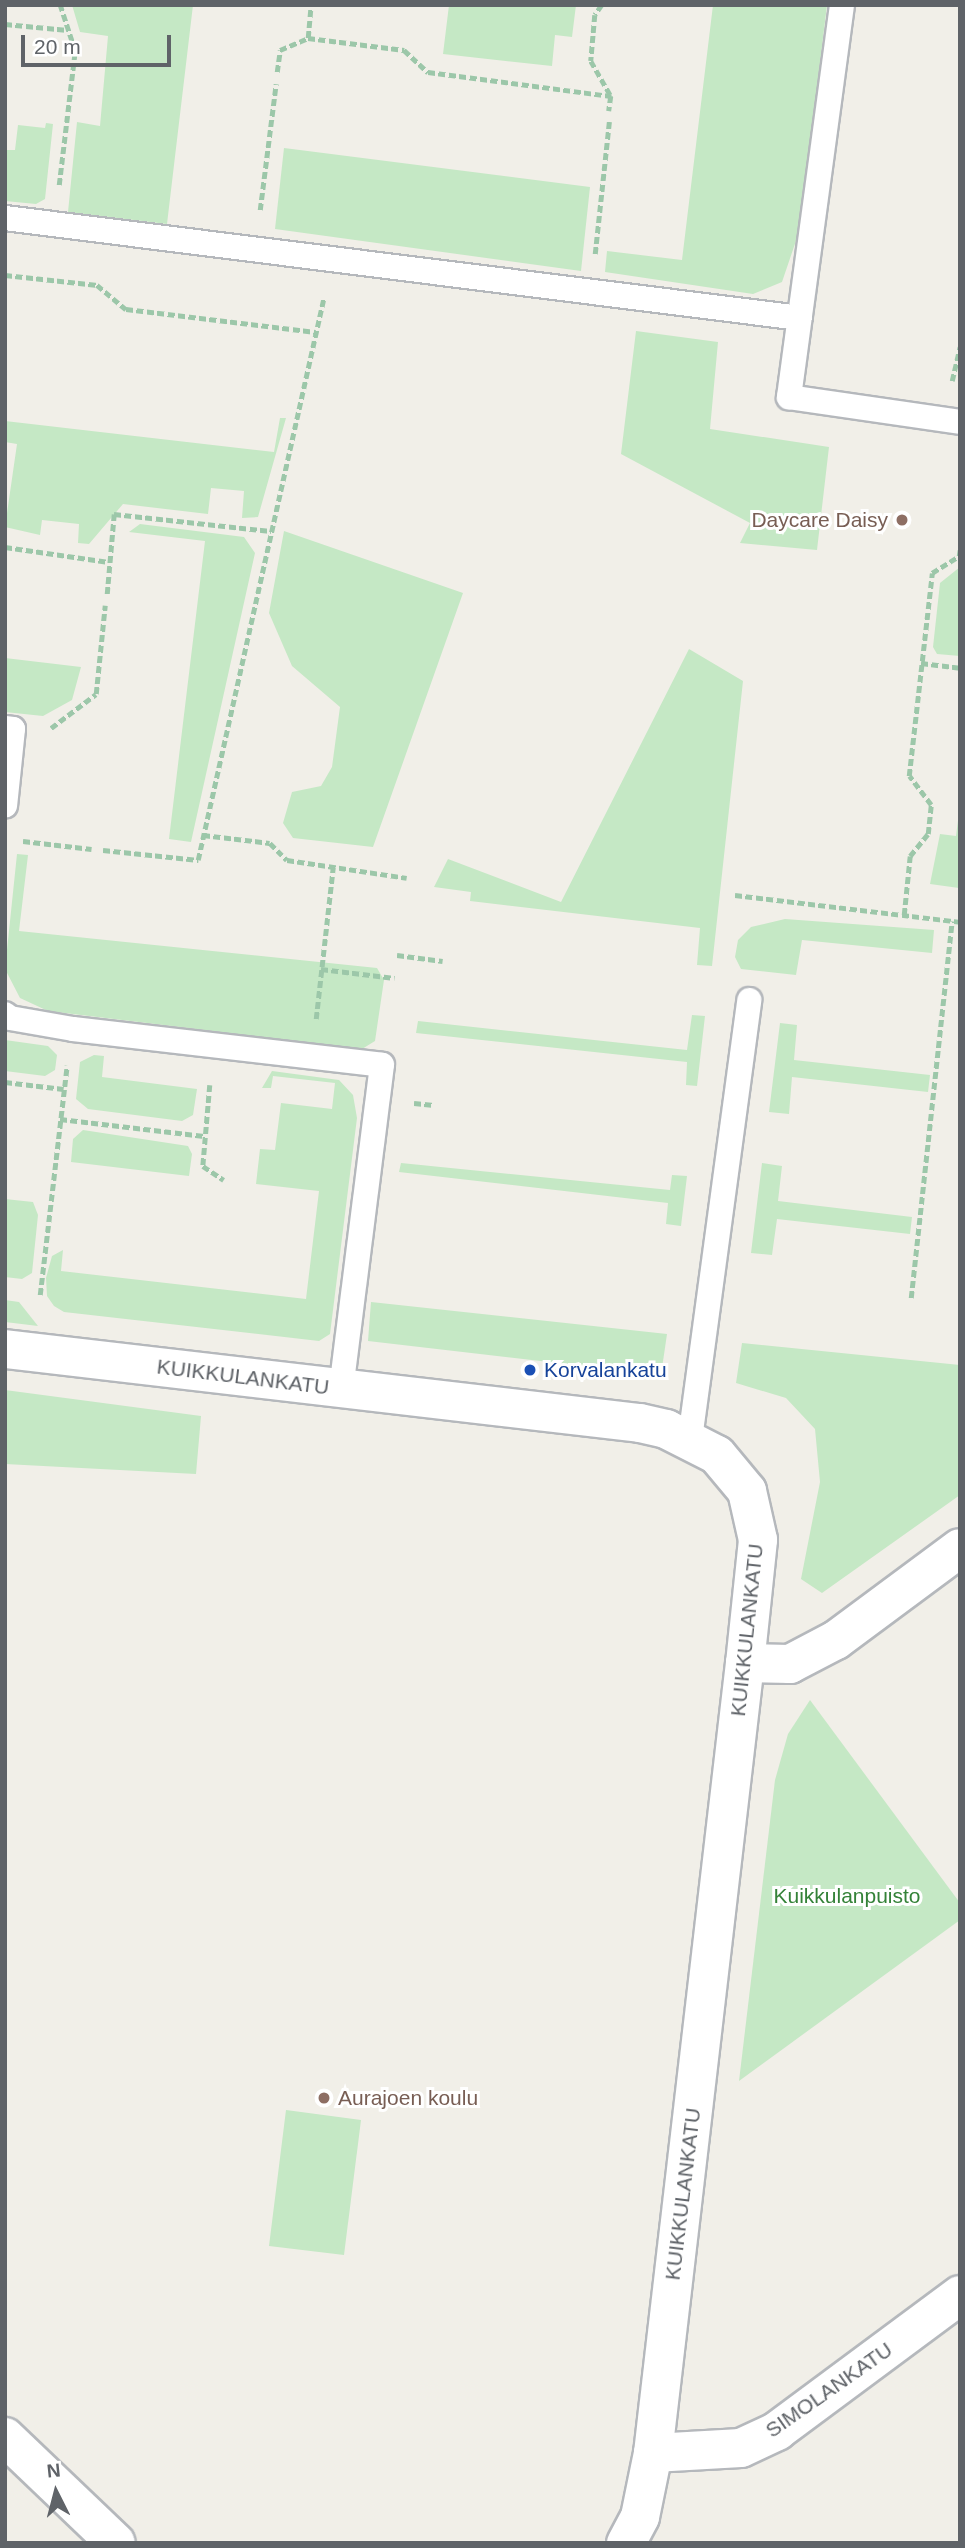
<!DOCTYPE html>
<html>
<head>
<meta charset="utf-8">
<style>
  body { margin:0 }
  #map { position:relative; width:965px; height:2548px; overflow:hidden; background:#f1efe8; font-family:Arial,sans-serif }
  div>[style] { position:absolute }
  [style*='--x'] { left:calc(var(--x)*1px); top:calc(var(--y)*1px); width:calc(var(--w)*1px); rotate:calc(var(--a)*1deg) }
  .green>* { inset:0; background:#c5e8c5 }
  .path>* { height:4.5px; margin-top:-2.25px; transform-origin:0; background:repeating-linear-gradient(90deg,#9cc7a9 0 7px,transparent 0 10.5px) }
  .roads { filter:drop-shadow(2px 0 #b5b8bc) drop-shadow(-2px 0 #b5b8bc) drop-shadow(0 2px #b5b8bc) drop-shadow(0 -2px #b5b8bc) }
  .service>* { height:24px; margin:-12px; padding:0 12px; transform-origin:12px; border-radius:12px; background:#fff }
  .minor>* { height:38px; margin:-19px; padding:0 19px; transform-origin:19px; border-radius:19px; background:#fff }
  .tertiary>* { height:38px; margin:-19px; padding:0 19px; transform-origin:19px; border-radius:19px; background:#fff }
  .dots>* { width:19px; height:19px; translate:-50% -50%; box-sizing:border-box; border:4px solid #fff; border-radius:50% }
  span { translate:-50% -50%; white-space:nowrap; text-align:center; line-height:1.15; -webkit-text-stroke:6px #fff; paint-order:stroke }
  .education-label { font-size:21px; color:#785e54 }
  .right { translate:-100% -50%; text-align:right }
  .left { translate:0 -50%; text-align:left }
  .transit-label { font-size:21px; color:#164399 }
  .street-label { font-size:21px; color:#5f6368 }
  .park-label { font-size:21px; color:#348238 }
  .frame { position:absolute; inset:0; border:7px solid #5f6368; pointer-events:none }
  .north { position:absolute; left:21px; top:2457px; width:70px; height:70px; -webkit-text-stroke:5px #fff; paint-order:stroke; rotate:354deg; font-size:19px; font-weight:700; line-height:28px; text-align:center; color:#5f6368 }
  .north::after { content:''; display:block; margin:auto; width:24px; height:32px; background:#5f6368; clip-path:polygon(50% 0,100% 100%,50% 72%,0 100%) }
  .scale { position:absolute; left:21px; top:35px; width:150px; height:32px; box-sizing:border-box; border:4px solid #5f6368; border-top:0; padding-left:9px; font-size:21px; line-height:24px; white-space:nowrap; color:#5f6368; -webkit-text-stroke:5px #fff; paint-order:stroke }
</style>
</head>
<body>
<div id="map">
  <div class="green">
    <i style="clip-path:polygon(72px 5px,193px 5px,167px 224px,68px 212px,77px 122px,100px 126px,108px 36px,80px 32px)"></i>
    <i style="clip-path:polygon(449px 5px,576px 5px,572px 37px,555px 35px,552px 66px,443px 54px)"></i>
    <i style="clip-path:polygon(713px 5px,827px 5px,800px 229px,782px 282px,753px 294px,605px 272px,607px 251px,682px 260px)"></i>
    <i style="clip-path:polygon(46px 123px,53px 124px,45px 199px,36px 204px,5px 201px,5px 150px,15px 150px,18px 125px,45px 128px)"></i>
    <i style="clip-path:polygon(284px 148px,590px 187px,581px 271px,275px 229px)"></i>
    <i style="clip-path:polygon(636px 331px,718px 342px,710px 429px,829px 447px,817px 550px,740px 543px,750px 523px,621px 454px)"></i>
    <i style="clip-path:polygon(280px 418px,286px 418px,258px 517px,242px 518px,244px 491px,211px 488px,208px 514px,123px 504px,89px 544px,78px 543px,79px 524px,42px 520px,40px 535px,5px 527px,17px 444px,5px 442px,5px 421px,274px 452px)"></i>
    <i style="clip-path:polygon(140px 524px,244px 537px,255px 553px,191px 842px,169px 839px,205px 541px,129px 532px)"></i>
    <i style="clip-path:polygon(284px 531px,463px 593px,373px 847px,293px 838px,283px 823px,292px 792px,321px 786px,332px 767px,340px 707px,292px 666px,269px 613px)"></i>
    <i style="clip-path:polygon(960px 567px,960px 656px,937px 654px,933px 647px,940px 583px)"></i>
    <i style="clip-path:polygon(689px 649px,743px 681px,712px 966px,697px 965px,700px 928px,470px 901px,471px 892px,434px 887px,448px 859px,561px 902px)"></i>
    <i style="clip-path:polygon(5px 658px,81px 667px,72px 700px,43px 716px,5px 712px)"></i>
    <i style="clip-path:polygon(960px 805px,959px 888px,930px 884px,940px 834px,956px 836px)"></i>
    <i style="clip-path:polygon(17px 854px,28px 855px,19px 931px,377px 968px,384px 980px,375px 1041px,362px 1049px,48px 1011px,20px 998px,5px 969px)"></i>
    <i style="clip-path:polygon(785px 919px,934px 930px,932px 953px,802px 940px,796px 975px,741px 969px,735px 957px,738px 940px,751px 927px)"></i>
    <i style="clip-path:polygon(692px 1015px,705px 1016px,697px 1086px,686px 1085px,687px 1062px,416px 1033px,418px 1021px,687px 1050px)"></i>
    <i style="clip-path:polygon(780px 1023px,797px 1025px,794px 1060px,930px 1075px,928px 1092px,792px 1077px,789px 1114px,769px 1112px)"></i>
    <i style="clip-path:polygon(5px 1040px,48px 1046px,57px 1055px,55px 1070px,45px 1076px,5px 1071px)"></i>
    <i style="clip-path:polygon(94px 1055px,104px 1056px,102px 1077px,197px 1089px,193px 1115px,182px 1121px,88px 1109px,76px 1099px,80px 1062px)"></i>
    <i style="clip-path:polygon(272px 1071px,339px 1080px,353px 1095px,357px 1118px,330px 1334px,319px 1341px,64px 1312px,54px 1306px,47px 1296px,46px 1278px,52px 1256px,63px 1250px,61px 1271px,306px 1299px,319px 1191px,256px 1184px,260px 1149px,275px 1150px,281px 1103px,332px 1109px,335px 1083px,273px 1076px,271px 1088px,262px 1088px)"></i>
    <i style="clip-path:polygon(83px 1130px,188px 1146px,192px 1154px,189px 1176px,71px 1162px,73px 1139px)"></i>
    <i style="clip-path:polygon(401px 1163px,670px 1190px,672px 1175px,687px 1176px,681px 1226px,666px 1224px,668px 1203px,399px 1172px)"></i>
    <i style="clip-path:polygon(762px 1163px,782px 1166px,778px 1201px,912px 1217px,910px 1234px,777px 1219px,772px 1255px,751px 1253px)"></i>
    <i style="clip-path:polygon(5px 1199px,33px 1202px,38px 1215px,32px 1273px,22px 1279px,5px 1277px)"></i>
    <i style="clip-path:polygon(5px 1300px,19px 1302px,38px 1326px,5px 1322px)"></i>
    <i style="clip-path:polygon(371px 1302px,667px 1334px,661px 1375px,368px 1341px)"></i>
    <i style="clip-path:polygon(742px 1343px,960px 1365px,960px 1495px,822px 1593px,801px 1579px,820px 1482px,815px 1429px,786px 1398px,736px 1383px)"></i>
    <i style="clip-path:polygon(5px 1390px,201px 1416px,196px 1474px,5px 1464px)"></i>
    <i style="clip-path:polygon(810px 1700px,960px 1903px,960px 1920px,739px 2081px,775px 1780px,788px 1734px)"></i>
    <i style="clip-path:polygon(286px 2110px,361px 2120px,344px 2255px,269px 2246px)"></i>
  </div>
  <div class="path">
    <i style="--x:602;--y:5;--w:12;--a:125"></i>
    <i style="--x:595;--y:15;--w:46;--a:95"></i>
    <i style="--x:591;--y:61;--w:40;--a:60.3"></i>
    <i style="--x:611;--y:96;--w:15;--a:98"></i>
    <i style="--x:5;--y:24;--w:63;--a:5.4"></i>
    <i style="--x:308;--y:38;--w:97;--a:7.1"></i>
    <i style="--x:404;--y:50;--w:33;--a:43"></i>
    <i style="--x:428;--y:72;--w:185;--a:7.5"></i>
    <i style="--x:277;--y:72;--w:22;--a:-82"></i>
    <i style="--x:280;--y:50;--w:30;--a:-23"></i>
    <i style="--x:308;--y:38;--w:33;--a:-85"></i>
    <i style="--x:59;--y:185;--w:135;--a:-83.2"></i>
    <i style="--x:75;--y:51;--w:48;--a:-108.1"></i>
    <i style="--x:260;--y:210;--w:127;--a:-82.8"></i>
    <i style="--x:595;--y:254;--w:133;--a:-83.9"></i>
    <i style="--x:5;--y:275;--w:93;--a:6.2"></i>
    <i style="--x:97;--y:285;--w:38;--a:40"></i>
    <i style="--x:126;--y:309;--w:191;--a:6.9"></i>
    <i style="--x:952;--y:381;--w:35;--a:-77"></i>
    <i style="--x:5;--y:547;--w:105;--a:8.2"></i>
    <i style="--x:107;--y:594;--w:80;--a:-85"></i>
    <i style="--x:114;--y:514;--w:158;--a:6.2"></i>
    <i style="--x:921;--y:663;--w:39;--a:7"></i>
    <i style="--x:51;--y:728;--w:56;--a:-37.1"></i>
    <i style="--x:96;--y:694;--w:89;--a:-84.2"></i>
    <i style="--x:203;--y:835;--w:67;--a:6.8"></i>
    <i style="--x:270;--y:843;--w:24;--a:45"></i>
    <i style="--x:287;--y:860;--w:121;--a:8.5"></i>
    <i style="--x:23;--y:841;--w:69;--a:6.6"></i>
    <i style="--x:103;--y:850;--w:96;--a:6"></i>
    <i style="--x:198;--y:860;--w:577;--a:-77.39"></i>
    <i style="--x:735;--y:895;--w:227;--a:6.8"></i>
    <i style="--x:904;--y:915;--w:59;--a:-84.2"></i>
    <i style="--x:910;--y:856;--w:28;--a:-51"></i>
    <i style="--x:928;--y:834;--w:29;--a:-84"></i>
    <i style="--x:931;--y:805;--w:36;--a:-127"></i>
    <i style="--x:909;--y:776;--w:204;--a:-83.5"></i>
    <i style="--x:932;--y:573;--w:32;--a:-32"></i>
    <i style="--x:959;--y:556;--w:6;--a:-81"></i>
    <i style="--x:397;--y:955;--w:46;--a:7.4"></i>
    <i style="--x:321;--y:969;--w:74;--a:7"></i>
    <i style="--x:316;--y:1019;--w:153;--a:-83.6"></i>
    <i style="--x:5;--y:1082;--w:59;--a:6.8"></i>
    <i style="--x:210;--y:1085;--w:81;--a:94.9"></i>
    <i style="--x:203;--y:1166;--w:25;--a:34"></i>
    <i style="--x:414;--y:1103;--w:20;--a:6"></i>
    <i style="--x:60;--y:1119;--w:145;--a:6.7"></i>
    <i style="--x:40;--y:1295;--w:231;--a:-83.3"></i>
    <i style="--x:911;--y:1298;--w:379;--a:-83.8"></i>
  </div>
  <div class="roads">
    <div class="service">
      <i style="--x:842;--y:5;--w:396;--a:97.7"></i>
      <i style="--x:789;--y:397;--w:173;--a:8.3"></i>
      <i style="--x:5;--y:218;--w:801;--a:7.17"></i>
      <i style="--x:5;--y:728;--w:8;--a:7"></i>
      <i style="--x:13;--y:729;--w:77;--a:95.9"></i>
      <i style="--x:5;--y:1014;--w:6;--a:39"></i>
      <i style="--x:10;--y:1018;--w:64;--a:9.9"></i>
      <i style="--x:73;--y:1029;--w:311;--a:6.6"></i>
      <i style="--x:382;--y:1065;--w:326;--a:97.2"></i>
      <i style="--x:690;--y:1439;--w:443;--a:-82.3"></i>
    </div>
    <div class="minor">
      <i style="--x:745;--y:1663;--w:45;--a:1.3"></i>
      <i style="--x:790;--y:1664;--w:52;--a:-27.6"></i>
      <i style="--x:836;--y:1640;--w:154;--a:-36.6"></i>
      <i style="--x:5;--y:2437;--w:153;--a:43.7"></i>
      <i style="--x:653;--y:2453;--w:88;--a:-3.3"></i>
      <i style="--x:741;--y:2448;--w:40;--a:-25"></i>
      <i style="--x:777;--y:2431;--w:228;--a:-36.6"></i>
    </div>
    <div class="tertiary">
      <i style="--x:5;--y:1349;--w:639;--a:6.65"></i>
      <i style="--x:640;--y:1423;--w:27;--a:13"></i>
      <i style="--x:666;--y:1429;--w:57;--a:27"></i>
      <i style="--x:717;--y:1455;--w:47;--a:50.2"></i>
      <i style="--x:747;--y:1491;--w:50;--a:77.3"></i>
      <i style="--x:758;--y:1540;--w:124;--a:96"></i>
      <i style="--x:745;--y:1663;--w:795;--a:96.64"></i>
      <i style="--x:653;--y:2453;--w:65;--a:101.5"></i>
      <i style="--x:640;--y:2517;--w:30;--a:118"></i>
    </div>
  </div>
  <div class="dots">
    <i style="left:902px;top:520px;background:#8d6e63"></i>
    <i style="left:530px;top:1370px;background:#1a4fb4"></i>
    <i style="left:324px;top:2098px;background:#8d6e63"></i>
  </div>
  <div class="education-label">
    <span class="right" style="left:888px;top:520px">Daycare Daisy</span>
    <span class="left" style="left:338px;top:2098px">Aurajoen koulu</span>
  </div>
  <div class="transit-label">
    <span class="left" style="left:544px;top:1370px">Korvalankatu</span>
  </div>
  <div class="street-label">
    <span style="left:243px;top:1377px;rotate:7deg">KUIKKULANKATU</span>
    <span style="left:747px;top:1630px;rotate:-84deg">KUIKKULANKATU</span>
    <span style="left:683px;top:2194px;rotate:-83deg">KUIKKULANKATU</span>
    <span style="left:829px;top:2390px;rotate:-35deg">SIMOLANKATU</span>
  </div>
  <div class="park-label">
    <span style="left:847px;top:1896px">Kuikkulanpuisto</span>
  </div>
  <div class="frame"></div>
  <div class="north">N</div>
  <div class="scale">20 m</div>
</div>
</body>
</html>
